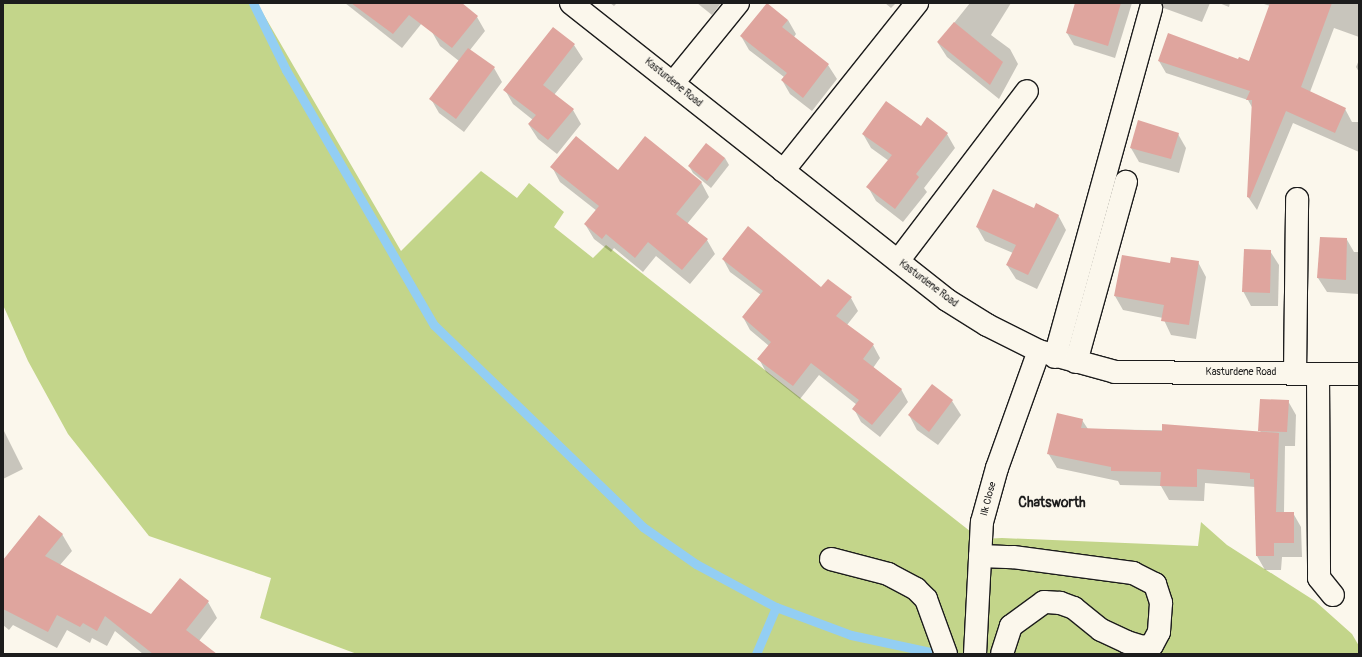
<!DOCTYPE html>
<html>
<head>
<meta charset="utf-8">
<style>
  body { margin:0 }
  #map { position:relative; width:1362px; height:657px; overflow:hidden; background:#fbf7ec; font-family:Pangolin,sans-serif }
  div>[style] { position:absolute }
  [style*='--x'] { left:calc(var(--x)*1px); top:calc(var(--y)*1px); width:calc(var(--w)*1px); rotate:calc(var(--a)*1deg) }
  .green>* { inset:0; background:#c3d58a }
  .shadow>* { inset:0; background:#0003 }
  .stream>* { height:9px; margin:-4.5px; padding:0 4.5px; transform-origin:4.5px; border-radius:4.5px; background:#93cef3 }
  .building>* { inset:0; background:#dfa59e }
  .roads { filter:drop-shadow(1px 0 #1c1c1c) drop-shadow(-1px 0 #1c1c1c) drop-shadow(0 1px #1c1c1c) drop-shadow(0 -1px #1c1c1c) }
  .minor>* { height:22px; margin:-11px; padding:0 11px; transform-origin:11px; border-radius:11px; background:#fbf7ec }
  span { translate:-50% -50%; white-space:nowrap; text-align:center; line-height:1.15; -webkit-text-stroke:3px #fbf7ec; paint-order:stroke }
  .street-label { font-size:10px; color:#1c1c1c }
  .district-label { font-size:14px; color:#1c1c1c; font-weight:700 }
  .frame { position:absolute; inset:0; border:4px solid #1c1c1c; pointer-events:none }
</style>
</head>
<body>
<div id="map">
  <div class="green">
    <i style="clip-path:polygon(3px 3px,257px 3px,401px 251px,481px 171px,517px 198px,529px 183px,564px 212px,554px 227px,593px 258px,606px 245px,980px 539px,1002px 538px,1198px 546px,1201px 522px,1227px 545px,1315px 601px,1352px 634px,1359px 646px,1359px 654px,357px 654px,260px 618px,271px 578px,149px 536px,68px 434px,28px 361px,3px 305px)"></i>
  </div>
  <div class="shadow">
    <i style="clip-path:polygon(345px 3px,417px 3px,426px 18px,402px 48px)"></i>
    <i style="clip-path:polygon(455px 3px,460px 3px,477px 17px,485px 31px,470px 50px,494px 68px,502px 82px,464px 132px,439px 113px,431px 99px,459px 61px,440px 46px,432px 32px)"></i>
    <i style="clip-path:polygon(610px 3px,617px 3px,614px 6px)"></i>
    <i style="clip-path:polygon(697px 3px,721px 3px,712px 15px)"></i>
    <i style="clip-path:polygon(885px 3px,896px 3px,891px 8px)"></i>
    <i style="clip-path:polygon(970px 3px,1011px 3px,991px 35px,1010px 49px,1018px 64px,999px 99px,947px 57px,938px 43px)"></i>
    <i style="clip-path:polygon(1076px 3px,1132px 3px,1115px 58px,1074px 45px,1067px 33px)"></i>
    <i style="clip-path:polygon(1150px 3px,1210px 3px,1202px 22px)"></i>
    <i style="clip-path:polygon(1219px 3px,1230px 3px,1229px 7px)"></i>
    <i style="clip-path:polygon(1261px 3px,1359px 3px,1359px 37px,1334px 28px,1310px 92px,1345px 109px,1352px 122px,1359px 122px,1359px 152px,1293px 123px,1257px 210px,1248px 197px,1253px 109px,1248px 100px,1166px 73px,1159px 61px,1249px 62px,1270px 6px)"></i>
    <i style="clip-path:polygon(788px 20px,796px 34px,794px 37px,828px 65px,837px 79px,812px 111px,790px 94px,782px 80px,784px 77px,749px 50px,741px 36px)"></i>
    <i style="clip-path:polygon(574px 45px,583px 59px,554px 95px,573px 110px,581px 124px,557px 154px,538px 139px,529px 125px,533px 120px,513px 104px,505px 90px)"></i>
    <i style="clip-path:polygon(1359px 60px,1359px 72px,1356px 67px)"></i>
    <i style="clip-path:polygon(928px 118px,947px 134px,955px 148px,924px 188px,927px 192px,903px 222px,876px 201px,868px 187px,889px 161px,871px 148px,863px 134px,921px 127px)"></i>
    <i style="clip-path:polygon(1178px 134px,1186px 148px,1179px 173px,1139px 162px,1131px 148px)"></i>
    <i style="clip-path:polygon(725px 158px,729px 165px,711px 188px,693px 173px,689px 166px)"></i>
    <i style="clip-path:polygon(552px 167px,618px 171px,701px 182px,709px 197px,687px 224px,707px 240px,715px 254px,690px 284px,656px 256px,643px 272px,614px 248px,611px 252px,594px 239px,585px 224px,597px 211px,560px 182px)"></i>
    <i style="clip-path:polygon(1034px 209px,1058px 215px,1066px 230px,1037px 289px,1016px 279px,1007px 265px,1013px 253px,985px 241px,977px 227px)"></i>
    <i style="clip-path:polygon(1321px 238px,1346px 238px,1354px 252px,1359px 252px,1359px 294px,1327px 292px,1318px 278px)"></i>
    <i style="clip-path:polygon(1270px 251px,1279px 265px,1278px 306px,1251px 306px,1243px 291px)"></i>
    <i style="clip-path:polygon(723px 259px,851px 298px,858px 311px,847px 325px,873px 345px,880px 358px,873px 368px,901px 389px,908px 402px,880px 437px,861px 422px,854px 409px,857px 405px,819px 375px,800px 399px,766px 372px,759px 359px,769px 346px,750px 330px,743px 317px,761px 295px,730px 272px)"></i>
    <i style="clip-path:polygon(1198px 262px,1206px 277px,1196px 339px,1171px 335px,1163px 318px,1123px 310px,1115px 296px,1171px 265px)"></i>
    <i style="clip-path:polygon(932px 385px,952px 401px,961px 415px,938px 445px,917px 430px,909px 415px)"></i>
    <i style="clip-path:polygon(1288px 401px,1296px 415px,1295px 446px,1285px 446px,1284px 513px,1293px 513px,1301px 527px,1302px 557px,1282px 557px,1281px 570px,1265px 570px,1257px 556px,1255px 487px,1205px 483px,1204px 501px,1169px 500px,1161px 486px,1120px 485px,1118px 481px,1057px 468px,1048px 453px,1082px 420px,1088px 429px,1260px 432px)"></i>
    <i style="clip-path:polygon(3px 429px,23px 469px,3px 479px)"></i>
    <i style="clip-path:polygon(62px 534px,72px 551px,60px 565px,151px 615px,208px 602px,217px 618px,199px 641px,211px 654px,143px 654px,115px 631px,107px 646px,92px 638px,90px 643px,67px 630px,57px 648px,13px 625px,9px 630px,3px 625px,3px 562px)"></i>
  </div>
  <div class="stream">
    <i style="--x:253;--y:3;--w:75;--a:63.8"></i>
    <i style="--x:286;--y:70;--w:295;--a:59.9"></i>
    <i style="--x:434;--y:325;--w:291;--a:44"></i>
    <i style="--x:643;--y:527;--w:65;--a:34.9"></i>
    <i style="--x:696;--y:564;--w:91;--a:28.3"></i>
    <i style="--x:776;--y:607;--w:80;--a:20.5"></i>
    <i style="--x:851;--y:635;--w:81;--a:12.1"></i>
    <i style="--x:756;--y:654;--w:51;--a:-66.9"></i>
  </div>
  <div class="building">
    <i style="clip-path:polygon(351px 3px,462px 3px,478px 16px,452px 48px,409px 15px,393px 34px)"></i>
    <i style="clip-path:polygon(767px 3px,788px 20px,782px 27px,829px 64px,803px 98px,781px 80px,787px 73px,740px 36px)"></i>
    <i style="clip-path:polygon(1075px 3px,1121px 3px,1108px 46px,1066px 33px)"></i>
    <i style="clip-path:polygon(1270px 3px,1332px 3px,1301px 87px,1346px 108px,1335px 133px,1286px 111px,1250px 198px,1247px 197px,1252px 100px,1246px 100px,1250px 91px,1158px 61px,1168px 33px,1238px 59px,1239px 57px,1249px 61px)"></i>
    <i style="clip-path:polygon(954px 22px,1003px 62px,990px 85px,937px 42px)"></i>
    <i style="clip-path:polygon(553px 27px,575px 44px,543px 85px,574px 109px,548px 140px,528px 124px,536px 115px,503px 90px)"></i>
    <i style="clip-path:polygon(468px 48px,495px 67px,456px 119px,429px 99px)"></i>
    <i style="clip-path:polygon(886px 101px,921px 126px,927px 117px,948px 133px,916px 174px,919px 177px,895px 209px,866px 187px,892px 155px,862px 134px)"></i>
    <i style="clip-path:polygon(1138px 120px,1179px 133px,1171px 159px,1130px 148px)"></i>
    <i style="clip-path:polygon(576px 136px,618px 170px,645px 136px,702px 182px,676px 214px,708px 239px,682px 270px,648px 242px,635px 258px,606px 234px,602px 239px,584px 224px,599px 206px,550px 167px)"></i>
    <i style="clip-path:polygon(706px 143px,725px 158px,707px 181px,688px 166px)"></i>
    <i style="clip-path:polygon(993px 189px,1034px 208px,1036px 203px,1059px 215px,1028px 275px,1006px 265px,1016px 245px,976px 227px)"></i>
    <i style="clip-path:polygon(748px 226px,821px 287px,828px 279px,852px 297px,836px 316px,874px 344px,863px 359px,902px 389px,872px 425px,852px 409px,859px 400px,811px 363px,793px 386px,757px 359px,771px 342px,742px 317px,763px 291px,722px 259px)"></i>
    <i style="clip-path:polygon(1320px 237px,1347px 238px,1346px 280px,1317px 278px)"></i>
    <i style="clip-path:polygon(1244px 249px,1271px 250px,1270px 293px,1242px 292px)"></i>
    <i style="clip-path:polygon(1122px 255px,1170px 263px,1171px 257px,1199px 261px,1189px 325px,1161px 321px,1164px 305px,1114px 296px)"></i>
    <i style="clip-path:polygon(932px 384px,953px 400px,929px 432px,908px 415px)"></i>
    <i style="clip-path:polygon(1260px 399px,1289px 400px,1287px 432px,1258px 431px)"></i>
    <i style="clip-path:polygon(1057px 413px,1083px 419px,1081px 428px,1162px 431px,1162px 424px,1279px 433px,1276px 512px,1294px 512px,1294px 543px,1274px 543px,1274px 556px,1256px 556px,1254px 479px,1250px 479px,1250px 473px,1197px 469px,1197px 487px,1160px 486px,1161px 472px,1111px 471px,1111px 467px,1047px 454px)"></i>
    <i style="clip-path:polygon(39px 515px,63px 534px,45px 556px,151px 614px,180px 578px,209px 601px,186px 630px,217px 654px,153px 654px,105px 616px,97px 631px,83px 623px,80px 627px,57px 615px,48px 632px,3px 609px,3px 560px)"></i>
  </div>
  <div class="roads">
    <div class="minor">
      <i style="--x:571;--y:3;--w:479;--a:38.3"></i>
      <i style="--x:947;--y:300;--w:47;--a:32"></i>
      <i style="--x:987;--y:325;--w:58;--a:26.6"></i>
      <i style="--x:1039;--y:351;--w:79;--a:15.4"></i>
      <i style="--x:1115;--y:372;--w:244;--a:0.5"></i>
      <i style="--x:673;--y:83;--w:103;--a:-50.9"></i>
      <i style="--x:783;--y:171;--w:215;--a:-51.4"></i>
      <i style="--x:898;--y:261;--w:213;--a:-52.8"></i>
      <i style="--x:1055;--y:357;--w:362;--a:-74.6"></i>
      <i style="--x:1076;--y:362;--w:187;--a:-74.5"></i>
      <i style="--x:1295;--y:374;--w:175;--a:-89.3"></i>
      <i style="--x:1318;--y:374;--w:204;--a:89.7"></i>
      <i style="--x:1319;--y:578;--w:22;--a:51"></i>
      <i style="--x:980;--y:556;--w:33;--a:2"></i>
      <i style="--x:1013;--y:557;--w:121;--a:7.6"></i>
      <i style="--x:1133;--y:573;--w:25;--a:27"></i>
      <i style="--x:1155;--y:584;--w:20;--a:72"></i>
      <i style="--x:1161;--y:603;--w:29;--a:94"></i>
      <i style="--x:1159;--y:632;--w:15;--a:118"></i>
      <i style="--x:1152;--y:645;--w:9;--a:167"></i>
      <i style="--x:1143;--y:647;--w:17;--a:-163"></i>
      <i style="--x:1127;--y:642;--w:29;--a:-155"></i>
      <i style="--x:1101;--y:630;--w:35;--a:-141"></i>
      <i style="--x:1074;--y:608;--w:15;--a:-160"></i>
      <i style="--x:1060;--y:603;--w:16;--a:-176"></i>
      <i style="--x:1044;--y:602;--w:41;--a:144"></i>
      <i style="--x:1011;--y:626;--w:29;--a:108"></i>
      <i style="--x:831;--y:559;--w:59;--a:14.7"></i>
      <i style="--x:888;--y:574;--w:32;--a:28"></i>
      <i style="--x:916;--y:589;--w:14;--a:45"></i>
      <i style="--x:926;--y:599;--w:59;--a:70"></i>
      <i style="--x:975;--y:654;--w:132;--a:-87"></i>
      <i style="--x:982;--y:522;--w:56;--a:-74.5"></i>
      <i style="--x:997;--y:468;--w:124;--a:-70.3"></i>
    </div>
  </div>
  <div class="street-label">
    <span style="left:673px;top:83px;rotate:39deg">Kasturdene Road</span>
    <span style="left:928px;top:284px;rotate:37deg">Kasturdene Road</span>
    <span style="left:1241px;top:373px">Kasturdene Road</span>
    <span style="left:989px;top:499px;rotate:-75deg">Ilk Close</span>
  </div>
  <div class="district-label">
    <span style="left:1052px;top:503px">Chatsworth</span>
  </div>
  <div class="frame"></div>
</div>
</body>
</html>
